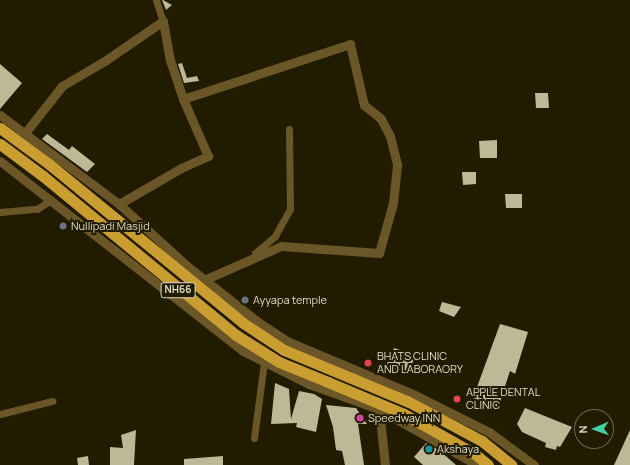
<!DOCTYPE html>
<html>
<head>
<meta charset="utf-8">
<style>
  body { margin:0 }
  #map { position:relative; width:630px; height:465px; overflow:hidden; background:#211b00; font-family:Manrope,sans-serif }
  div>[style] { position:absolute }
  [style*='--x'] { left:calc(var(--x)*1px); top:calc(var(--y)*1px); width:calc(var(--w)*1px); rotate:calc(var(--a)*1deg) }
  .building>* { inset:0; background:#bfb897 }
  .minor>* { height:7px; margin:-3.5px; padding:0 3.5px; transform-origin:3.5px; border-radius:3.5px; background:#6b5627 }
  .tertiary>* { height:9px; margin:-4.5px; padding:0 4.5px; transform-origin:4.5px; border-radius:4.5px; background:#6b5627 }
  .trunk>* { height:11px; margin:-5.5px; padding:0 5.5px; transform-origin:5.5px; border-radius:5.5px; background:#c99d30 }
  .trunk-bridge>* { height:11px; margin:-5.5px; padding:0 5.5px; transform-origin:5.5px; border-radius:5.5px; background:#c99d30 }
  .dots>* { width:11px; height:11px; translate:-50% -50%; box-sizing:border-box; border:2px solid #211b00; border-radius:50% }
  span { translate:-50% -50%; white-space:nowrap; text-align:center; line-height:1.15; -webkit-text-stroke:4px #211b00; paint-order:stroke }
  .shield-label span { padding:1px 3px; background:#211b00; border:1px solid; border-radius:3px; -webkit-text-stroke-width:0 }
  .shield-label { font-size:10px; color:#dfdccb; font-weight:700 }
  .poi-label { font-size:11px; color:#dfdccb }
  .left { translate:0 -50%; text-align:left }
  .north { position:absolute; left:574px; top:409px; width:40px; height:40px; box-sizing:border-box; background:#211b00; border:1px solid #6d6851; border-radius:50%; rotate:268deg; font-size:11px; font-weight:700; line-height:16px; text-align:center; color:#dfdccb }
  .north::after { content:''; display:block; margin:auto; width:14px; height:18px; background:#41d4a1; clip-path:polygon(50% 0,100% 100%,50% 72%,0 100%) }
</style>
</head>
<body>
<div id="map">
  <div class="building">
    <i style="clip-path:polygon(162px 0,163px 0,172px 5px,166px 10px)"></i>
    <i style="clip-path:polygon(182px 63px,187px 78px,197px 76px,199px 81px,184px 83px,178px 64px)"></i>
    <i style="clip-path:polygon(0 64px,22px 83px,0 109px)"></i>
    <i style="clip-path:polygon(535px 93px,548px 93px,549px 108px,536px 108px)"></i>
    <i style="clip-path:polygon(47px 134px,69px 150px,72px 146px,95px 164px,87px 172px,42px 139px)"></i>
    <i style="clip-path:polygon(497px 140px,497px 158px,480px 158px,479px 141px)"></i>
    <i style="clip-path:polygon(462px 172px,476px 172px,476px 184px,463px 185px)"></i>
    <i style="clip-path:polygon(505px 194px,522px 194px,522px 208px,506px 208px)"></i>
    <i style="clip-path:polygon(442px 302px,461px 307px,454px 317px,439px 311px)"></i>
    <i style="clip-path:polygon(500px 324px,528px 332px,515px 374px,510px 371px,498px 408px,473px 398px)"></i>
    <i style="clip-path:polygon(394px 348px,415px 355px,409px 374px,386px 366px)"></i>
    <i style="clip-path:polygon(275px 383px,289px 389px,291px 419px,299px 391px,314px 394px,322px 399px,316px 432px,296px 427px,297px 423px,271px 424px)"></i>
    <i style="clip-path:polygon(326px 405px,356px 408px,367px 424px,358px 424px,364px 465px,345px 465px,342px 451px,336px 450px,333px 427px)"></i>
    <i style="clip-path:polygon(525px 408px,572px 427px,560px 447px,557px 446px,556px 450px,545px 447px,546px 443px,522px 432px,517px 424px)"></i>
    <i style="clip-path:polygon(136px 430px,134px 465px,110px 465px,110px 447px,123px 448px,121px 435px)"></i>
    <i style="clip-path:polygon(630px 430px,630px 465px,614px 465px)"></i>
    <i style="clip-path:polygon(426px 443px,439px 450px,456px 465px,423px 465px,414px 457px)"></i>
    <i style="clip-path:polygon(88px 456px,89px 465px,78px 465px,77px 458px)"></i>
    <i style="clip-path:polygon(223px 456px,223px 465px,184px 465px,184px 459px)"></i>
  </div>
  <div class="minor">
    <i style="--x:156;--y:0;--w:22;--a:72"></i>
    <i style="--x:0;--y:212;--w:37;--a:-5"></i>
    <i style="--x:37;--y:209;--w:17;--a:-33"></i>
    <i style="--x:256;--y:257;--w:4;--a:-104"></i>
    <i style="--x:255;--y:253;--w:26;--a:-40"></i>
    <i style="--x:275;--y:236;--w:31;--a:-61"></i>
    <i style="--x:290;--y:209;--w:80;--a:-90.7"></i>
    <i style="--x:0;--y:414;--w:54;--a:-14"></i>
    <i style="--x:254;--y:438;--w:77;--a:-82.5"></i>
  </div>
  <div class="tertiary">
    <i style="--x:0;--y:115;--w:149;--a:36.8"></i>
    <i style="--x:119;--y:204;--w:91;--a:42.3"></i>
    <i style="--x:186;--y:265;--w:92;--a:38.4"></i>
    <i style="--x:258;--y:322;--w:37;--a:33"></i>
    <i style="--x:289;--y:342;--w:134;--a:22.8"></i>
    <i style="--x:413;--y:394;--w:85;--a:26.6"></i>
    <i style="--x:489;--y:432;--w:56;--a:36.3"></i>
    <i style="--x:25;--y:133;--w:60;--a:-51.8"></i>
    <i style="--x:62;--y:86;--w:51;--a:-30.6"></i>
    <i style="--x:106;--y:60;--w:69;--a:-34.4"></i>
    <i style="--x:163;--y:21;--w:40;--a:80"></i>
    <i style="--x:170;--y:60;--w:41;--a:71.6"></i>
    <i style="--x:0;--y:161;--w:308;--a:38"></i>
    <i style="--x:243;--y:351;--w:74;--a:26.6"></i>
    <i style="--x:309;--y:384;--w:74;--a:19.7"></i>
    <i style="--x:379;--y:409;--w:113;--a:29.7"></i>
    <i style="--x:119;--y:204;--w:72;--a:-30.1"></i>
    <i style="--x:181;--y:168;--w:30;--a:-24"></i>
    <i style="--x:208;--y:156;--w:62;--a:-113.7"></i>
    <i style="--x:183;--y:99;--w:176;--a:-18.2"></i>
    <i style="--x:350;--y:44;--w:63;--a:77.1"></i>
    <i style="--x:364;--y:105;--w:22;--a:39"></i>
    <i style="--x:381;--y:119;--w:19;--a:62"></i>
    <i style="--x:390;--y:136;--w:30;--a:76"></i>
    <i style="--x:397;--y:165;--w:38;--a:96"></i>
    <i style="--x:393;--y:203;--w:52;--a:105.6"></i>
    <i style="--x:379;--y:253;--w:98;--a:-175.9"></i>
    <i style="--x:281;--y:246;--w:84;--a:156.2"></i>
    <i style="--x:379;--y:409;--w:56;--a:83.9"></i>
  </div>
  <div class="trunk">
    <i style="--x:0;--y:128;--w:61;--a:36.3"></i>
    <i style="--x:49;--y:164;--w:251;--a:39.3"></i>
    <i style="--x:243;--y:323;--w:49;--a:33.4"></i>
    <i style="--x:284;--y:350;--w:52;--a:22.6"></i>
    <i style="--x:0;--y:144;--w:54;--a:36.7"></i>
    <i style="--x:43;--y:176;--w:250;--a:39.5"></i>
    <i style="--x:236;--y:335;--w:51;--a:32.1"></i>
    <i style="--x:279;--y:362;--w:53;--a:22.2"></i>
  </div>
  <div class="trunk-bridge">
    <i style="--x:332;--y:370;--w:83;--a:22.6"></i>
    <i style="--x:409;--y:402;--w:83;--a:28.1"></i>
    <i style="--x:482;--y:441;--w:38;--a:39"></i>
    <i style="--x:328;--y:382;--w:82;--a:22.8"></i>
    <i style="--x:404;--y:414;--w:81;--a:29.4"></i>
    <i style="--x:475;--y:454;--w:17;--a:40"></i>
  </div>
  <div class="dots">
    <i style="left:63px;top:226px;background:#6b7280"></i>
    <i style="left:245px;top:300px;background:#6b7280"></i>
    <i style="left:368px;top:363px;background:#e0444e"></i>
    <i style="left:457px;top:399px;background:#e0444e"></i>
    <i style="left:360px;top:418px;background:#d1479c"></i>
    <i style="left:429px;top:449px;background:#0f9aa8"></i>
  </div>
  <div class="shield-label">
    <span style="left:178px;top:290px">NH66</span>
  </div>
  <div class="poi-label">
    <span class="left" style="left:71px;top:226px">Nullipadi Masjid</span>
    <span class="left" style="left:253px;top:300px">Ayyapa temple</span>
    <span class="left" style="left:377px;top:363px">BHATS CLINIC<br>AND LABORAORY</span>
    <span class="left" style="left:466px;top:399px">APPLE DENTAL<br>CLINIC</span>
    <span class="left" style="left:368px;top:418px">Speedway INN</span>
    <span class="left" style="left:437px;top:449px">Akshaya</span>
  </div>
  <div class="north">N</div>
</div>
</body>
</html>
